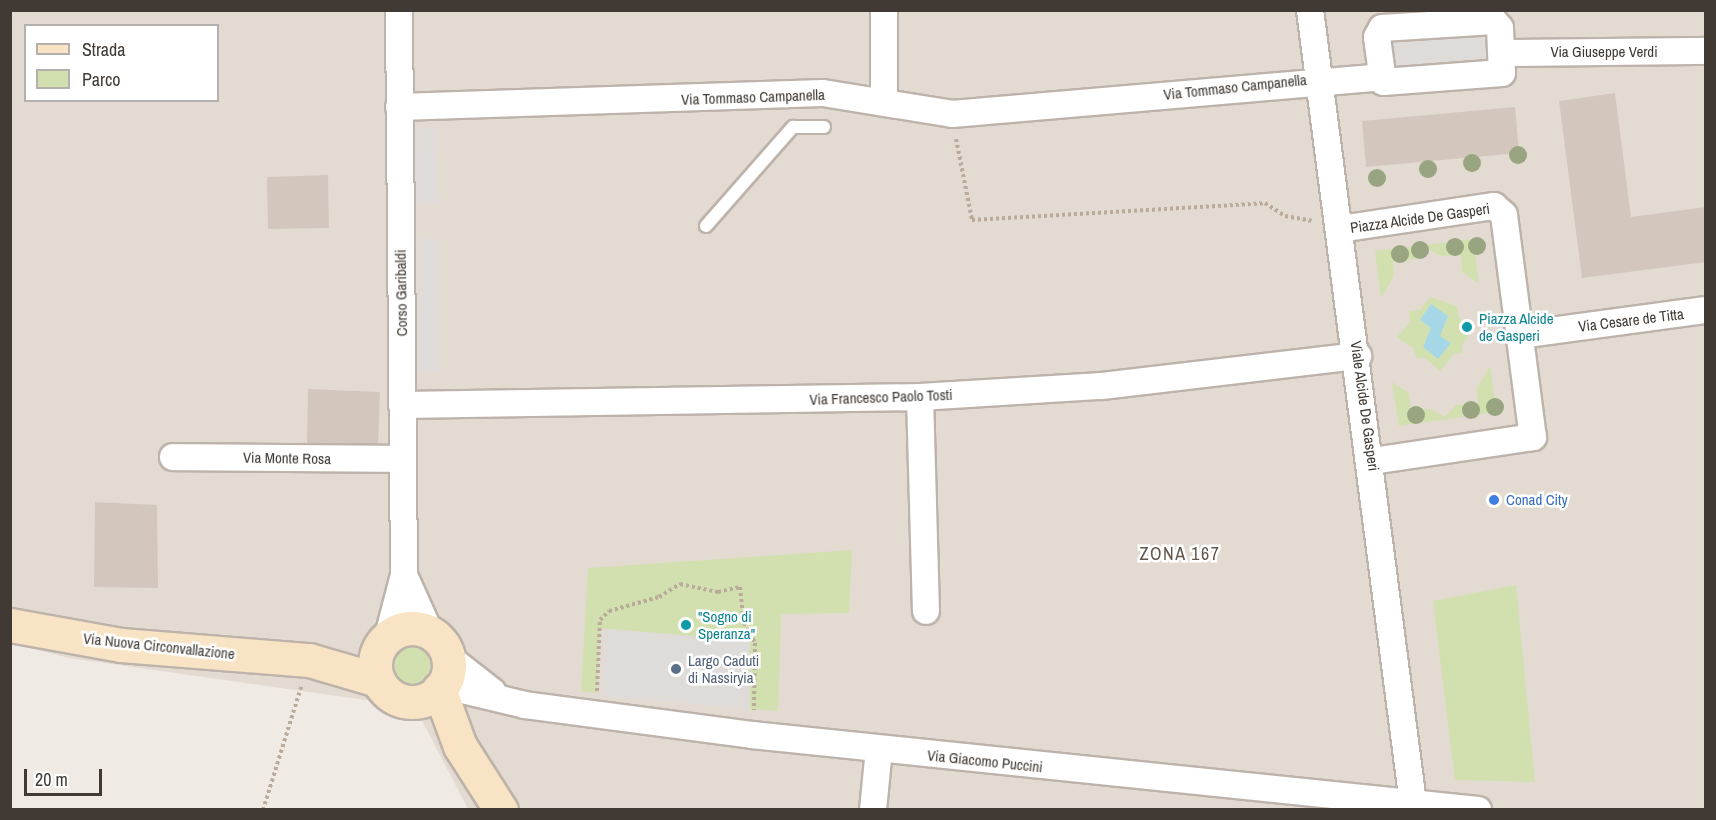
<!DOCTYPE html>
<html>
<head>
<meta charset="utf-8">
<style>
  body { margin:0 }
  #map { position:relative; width:1716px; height:820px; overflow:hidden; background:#f0eae4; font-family:"Archivo Narrow",sans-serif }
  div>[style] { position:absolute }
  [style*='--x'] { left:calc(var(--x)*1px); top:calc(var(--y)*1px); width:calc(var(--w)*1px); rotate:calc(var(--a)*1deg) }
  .residential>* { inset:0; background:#e3dbd2 }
  .green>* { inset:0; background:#d2e0b0 }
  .round { border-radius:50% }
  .parking>* { inset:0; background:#dedbd9 }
  .water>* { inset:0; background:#a5d7e7 }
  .building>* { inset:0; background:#d3c7bd }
  .path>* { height:4px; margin-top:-2px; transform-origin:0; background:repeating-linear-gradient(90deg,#baaa9a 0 3px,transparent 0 6px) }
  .roads { filter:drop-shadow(2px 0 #bdb3aa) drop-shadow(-2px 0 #bdb3aa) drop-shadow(0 2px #bdb3aa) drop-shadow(0 -2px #bdb3aa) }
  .lane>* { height:12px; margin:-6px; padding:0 6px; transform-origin:6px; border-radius:6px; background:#fff }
  .street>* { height:26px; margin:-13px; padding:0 13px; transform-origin:13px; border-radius:13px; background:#fff }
  .secondary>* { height:33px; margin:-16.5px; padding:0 16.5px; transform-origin:16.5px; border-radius:16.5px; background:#f8e4c5 }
  .secondary>.ring { margin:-16.5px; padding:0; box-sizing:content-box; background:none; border:33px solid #f8e4c5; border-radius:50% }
  .trees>* { width:18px; height:18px; margin:-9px; border-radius:50%; background:#98a580 }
  .dots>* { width:16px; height:16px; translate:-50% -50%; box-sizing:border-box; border:3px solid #fff; border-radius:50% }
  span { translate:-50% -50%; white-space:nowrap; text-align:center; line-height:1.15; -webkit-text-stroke:5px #fff; paint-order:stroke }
  .street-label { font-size:15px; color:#413a34 }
  .culture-label { font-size:15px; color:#0d838f }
  .left { translate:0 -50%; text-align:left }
  .shop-label { font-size:15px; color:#366cbe }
  .service-label { font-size:15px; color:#4e5e75 }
  .quarter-label { font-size:18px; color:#62564d; letter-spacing:1.5px }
  .frame { position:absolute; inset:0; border:12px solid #413a34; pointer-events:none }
  .legend { position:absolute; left:24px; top:24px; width:195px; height:78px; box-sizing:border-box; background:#fff; border:2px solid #b3b0ae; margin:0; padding:8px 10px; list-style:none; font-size:18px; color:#413a34 }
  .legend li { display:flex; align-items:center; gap:12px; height:30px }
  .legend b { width:30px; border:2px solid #b3b0ae }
  .scale { position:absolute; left:24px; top:769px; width:78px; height:27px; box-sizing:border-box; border:3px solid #413a34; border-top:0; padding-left:8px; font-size:18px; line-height:21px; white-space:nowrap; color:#413a34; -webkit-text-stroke:4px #fff; paint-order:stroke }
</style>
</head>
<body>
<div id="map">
  <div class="residential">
    <i style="clip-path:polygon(evenodd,11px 11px,1705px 11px,1705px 809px,468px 809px,415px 707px,69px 658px,11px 643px,11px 11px,26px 26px,218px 26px,218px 100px,26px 100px,26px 26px)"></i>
  </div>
  <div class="green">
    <i style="clip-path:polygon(1473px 239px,1479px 284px,1462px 272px,1461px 255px,1441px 256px,1427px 248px,1416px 259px,1393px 261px,1394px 276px,1381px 298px,1375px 251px)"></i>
    <i style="clip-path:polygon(1430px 297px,1457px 306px,1459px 318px,1473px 329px,1462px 345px,1463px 353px,1454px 354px,1440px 371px,1425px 358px,1416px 358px,1414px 349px,1397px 337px,1410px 322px,1409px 311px,1420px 310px)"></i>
    <i style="clip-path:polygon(1490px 366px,1497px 412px,1399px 426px,1392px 382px,1409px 393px,1411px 410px,1430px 409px,1445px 417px,1456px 405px,1478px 403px,1477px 388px)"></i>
    <i style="clip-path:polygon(852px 550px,849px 613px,781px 614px,778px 711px,750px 709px,750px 641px,600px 628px,597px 693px,581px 691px,588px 568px)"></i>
    <i style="clip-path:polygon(1516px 585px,1535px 782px,1455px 780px,1433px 601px)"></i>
    <i class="round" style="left:394px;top:647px;width:38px;height:38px"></i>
  </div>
  <div class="parking">
    <i style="clip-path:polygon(1491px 27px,1498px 66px,1389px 75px,1385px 35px)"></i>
    <i style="clip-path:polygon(437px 127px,438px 205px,416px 205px,417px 128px)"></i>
    <i style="clip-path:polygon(418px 239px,438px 239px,440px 371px,419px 371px)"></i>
    <i style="clip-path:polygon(603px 629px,750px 641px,750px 709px,602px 696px)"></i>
  </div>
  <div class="water">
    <i style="clip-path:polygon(1431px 304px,1448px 316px,1440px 336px,1451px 343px,1438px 359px,1423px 347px,1431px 328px,1420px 320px)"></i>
  </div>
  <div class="building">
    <i style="clip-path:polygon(1615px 93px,1631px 217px,1706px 207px,1706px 262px,1582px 278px,1559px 101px)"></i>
    <i style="clip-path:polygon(1515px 107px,1519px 153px,1366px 167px,1362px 121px)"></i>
    <i style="clip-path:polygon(328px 175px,329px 228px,268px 229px,267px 177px)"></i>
    <i style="clip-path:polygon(308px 389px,380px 392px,378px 446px,307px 444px)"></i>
    <i style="clip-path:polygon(95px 502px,157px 505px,158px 588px,94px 587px)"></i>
  </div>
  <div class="path">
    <i style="--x:956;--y:139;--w:83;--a:78.8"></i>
    <i style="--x:972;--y:220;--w:293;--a:-3.3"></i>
    <i style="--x:1265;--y:203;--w:24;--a:33"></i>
    <i style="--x:1285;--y:216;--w:27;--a:10"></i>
    <i style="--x:597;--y:691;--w:71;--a:-87.6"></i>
    <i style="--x:600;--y:620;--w:13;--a:-45"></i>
    <i style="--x:609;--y:611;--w:52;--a:-15.6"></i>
    <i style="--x:659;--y:597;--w:25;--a:-32"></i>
    <i style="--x:680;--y:584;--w:39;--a:12"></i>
    <i style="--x:718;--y:592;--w:23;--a:-13"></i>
    <i style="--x:740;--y:587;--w:36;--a:84"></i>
    <i style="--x:744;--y:623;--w:23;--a:61"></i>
    <i style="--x:755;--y:643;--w:67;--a:90.9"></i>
    <i style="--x:263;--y:810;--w:129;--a:-72.8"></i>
  </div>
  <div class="roads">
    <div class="lane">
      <i style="--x:706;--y:226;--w:132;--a:-48.7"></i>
      <i style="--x:793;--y:127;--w:31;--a:0"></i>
    </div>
    <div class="street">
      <i style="--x:1310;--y:10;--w:800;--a:82.6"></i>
      <i style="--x:1494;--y:21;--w:9;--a:49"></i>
      <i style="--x:1500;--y:28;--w:45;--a:87.5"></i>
      <i style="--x:1502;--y:73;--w:119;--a:175.7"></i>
      <i style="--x:1383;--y:82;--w:45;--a:-97.6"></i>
      <i style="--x:1377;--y:37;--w:10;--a:-61"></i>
      <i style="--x:1382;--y:28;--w:112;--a:-3.6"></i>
      <i style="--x:1502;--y:53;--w:204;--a:-0.6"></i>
      <i style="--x:884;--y:101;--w:91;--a:-90"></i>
      <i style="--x:399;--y:107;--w:424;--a:-1.9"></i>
      <i style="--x:823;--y:93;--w:131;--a:9.2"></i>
      <i style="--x:952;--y:114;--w:431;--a:-4.9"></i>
      <i style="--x:1340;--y:229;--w:156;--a:-8.5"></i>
      <i style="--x:1494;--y:206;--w:13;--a:42"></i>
      <i style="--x:1504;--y:215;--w:224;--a:82.6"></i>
      <i style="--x:1533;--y:437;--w:163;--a:171.5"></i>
      <i style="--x:1521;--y:335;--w:187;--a:-7.7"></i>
      <i style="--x:920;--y:397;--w:214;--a:88.4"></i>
      <i style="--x:402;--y:405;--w:518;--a:-0.88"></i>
      <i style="--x:920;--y:397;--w:182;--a:-3.5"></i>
      <i style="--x:1102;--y:386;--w:258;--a:-6.7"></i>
      <i style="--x:173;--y:457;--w:229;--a:0.5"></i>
      <i style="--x:404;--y:575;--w:64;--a:65.9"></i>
      <i style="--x:388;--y:636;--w:63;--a:-75.3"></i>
      <i style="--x:404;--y:575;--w:565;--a:-90.51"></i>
      <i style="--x:447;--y:656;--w:58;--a:38"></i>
      <i style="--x:442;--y:685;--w:85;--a:13.5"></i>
      <i style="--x:525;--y:705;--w:229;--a:7.5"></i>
      <i style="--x:752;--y:735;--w:730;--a:5.9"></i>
      <i style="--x:873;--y:810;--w:61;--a:-84.4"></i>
    </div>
    <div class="secondary">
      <i style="--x:10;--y:625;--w:113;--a:10.2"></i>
      <i style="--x:121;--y:645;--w:189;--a:4.6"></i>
      <i style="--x:309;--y:660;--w:72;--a:16.2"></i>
      <i class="ring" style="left:375px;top:628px;width:41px;height:41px"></i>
      <i style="--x:439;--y:689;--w:61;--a:69.8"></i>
      <i style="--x:460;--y:746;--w:76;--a:57.4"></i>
    </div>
  </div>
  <div class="trees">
    <i style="left:1518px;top:155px"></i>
    <i style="left:1472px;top:163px"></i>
    <i style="left:1428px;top:169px"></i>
    <i style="left:1377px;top:178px"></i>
    <i style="left:1477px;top:246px"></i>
    <i style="left:1455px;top:247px"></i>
    <i style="left:1420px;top:250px"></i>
    <i style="left:1400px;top:254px"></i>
    <i style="left:1495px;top:407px"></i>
    <i style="left:1471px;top:410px"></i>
    <i style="left:1416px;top:415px"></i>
  </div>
  <div class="dots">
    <i style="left:1467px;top:327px;background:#0f9aa8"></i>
    <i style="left:1494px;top:500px;background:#3f7fe0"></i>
    <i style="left:686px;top:625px;background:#0f9aa8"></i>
    <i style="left:676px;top:669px;background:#5c6f8a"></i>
  </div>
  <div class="street-label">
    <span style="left:1604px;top:52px">Via Giuseppe Verdi</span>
    <span style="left:1235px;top:87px;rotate:-6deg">Via Tommaso Campanella</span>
    <span style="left:753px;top:97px;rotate:-2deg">Via Tommaso Campanella</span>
    <span style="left:1420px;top:218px;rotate:-8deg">Piazza Alcide De Gasperi</span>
    <span style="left:401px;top:293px;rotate:-91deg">Corso Garibaldi</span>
    <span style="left:1631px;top:320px;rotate:-7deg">Via Cesare de Titta</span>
    <span style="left:881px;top:397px;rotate:-2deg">Via Francesco Paolo Tosti</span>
    <span style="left:1365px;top:406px;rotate:82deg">Viale Alcide De Gasperi</span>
    <span style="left:287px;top:458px;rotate:1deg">Via Monte Rosa</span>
    <span style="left:159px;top:646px;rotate:6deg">Via Nuova Circonvallazione</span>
    <span style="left:985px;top:761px;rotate:6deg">Via Giacomo Puccini</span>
  </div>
  <div class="culture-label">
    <span class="left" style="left:1479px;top:327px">Piazza Alcide<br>de Gasperi</span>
    <span class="left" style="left:698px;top:625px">"Sogno di<br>Speranza"</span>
  </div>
  <div class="shop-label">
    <span class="left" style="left:1506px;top:500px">Conad City</span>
  </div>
  <div class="service-label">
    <span class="left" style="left:688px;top:669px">Largo Caduti<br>di Nassiryia</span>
  </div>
  <div class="quarter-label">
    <span style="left:1180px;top:554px">ZONA 167</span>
  </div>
  <div class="frame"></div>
  <ul class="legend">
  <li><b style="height:8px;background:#f8e4c5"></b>Strada</li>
  <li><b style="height:16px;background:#d2e0b0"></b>Parco</li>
  </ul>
  <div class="scale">20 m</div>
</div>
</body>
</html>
